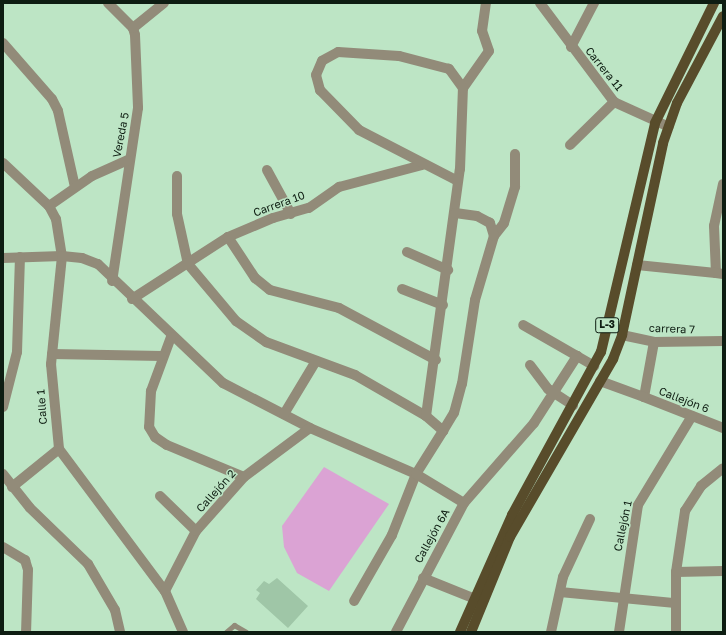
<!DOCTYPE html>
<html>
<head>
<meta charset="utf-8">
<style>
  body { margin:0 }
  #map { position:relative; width:726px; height:635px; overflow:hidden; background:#bde5c5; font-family:"Golos Text",sans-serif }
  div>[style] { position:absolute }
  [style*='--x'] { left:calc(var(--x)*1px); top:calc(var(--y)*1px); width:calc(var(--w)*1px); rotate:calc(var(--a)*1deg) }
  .green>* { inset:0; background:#dba3d4 }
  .building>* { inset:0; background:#9fc6a7 }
  .lane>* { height:5px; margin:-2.5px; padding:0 2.5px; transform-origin:2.5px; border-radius:2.5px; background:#928b79 }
  .street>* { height:10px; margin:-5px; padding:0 5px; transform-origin:5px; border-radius:5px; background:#928b79 }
  .primary>* { height:10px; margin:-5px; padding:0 5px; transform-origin:5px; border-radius:5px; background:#584c2b }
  span { translate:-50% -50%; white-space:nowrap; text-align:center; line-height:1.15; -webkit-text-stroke:3px #bde5c5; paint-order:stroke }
  .shield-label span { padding:1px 3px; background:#bde5c5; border:1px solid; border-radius:3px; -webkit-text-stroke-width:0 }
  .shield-label { font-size:10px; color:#0e1d12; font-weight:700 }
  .street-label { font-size:11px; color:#0e1d12 }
  .frame { position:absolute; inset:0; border:4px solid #0e1d12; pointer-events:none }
</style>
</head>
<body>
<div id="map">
  <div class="green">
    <i style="clip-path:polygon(324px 467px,389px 504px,329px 591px,297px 573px,284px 547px,282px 526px)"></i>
  </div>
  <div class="building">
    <i style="clip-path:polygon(277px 578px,308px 606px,288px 628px,256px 599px,260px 593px,256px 590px,264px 581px,269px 584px)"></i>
  </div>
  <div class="lane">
    <i style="--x:226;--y:632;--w:11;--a:-41"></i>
    <i style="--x:234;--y:625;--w:14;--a:30"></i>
  </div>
  <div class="street">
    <i style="--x:108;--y:3;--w:35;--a:45"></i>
    <i style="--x:133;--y:28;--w:7;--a:74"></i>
    <i style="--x:135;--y:35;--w:73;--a:87.6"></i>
    <i style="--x:138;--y:108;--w:175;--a:98.5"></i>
    <i style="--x:540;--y:3;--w:124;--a:53.2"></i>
    <i style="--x:614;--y:102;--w:60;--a:24.4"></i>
    <i style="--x:133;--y:28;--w:40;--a:-39"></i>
    <i style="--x:3;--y:43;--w:74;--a:48.8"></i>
    <i style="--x:52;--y:99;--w:13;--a:63"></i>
    <i style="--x:58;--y:111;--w:78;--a:77.4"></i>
    <i style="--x:571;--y:47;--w:50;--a:-62.4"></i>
    <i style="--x:463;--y:88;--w:45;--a:-54.9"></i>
    <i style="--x:489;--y:51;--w:21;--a:-109"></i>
    <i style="--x:482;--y:31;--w:28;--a:-82"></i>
    <i style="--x:570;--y:145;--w:62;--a:-44.3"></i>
    <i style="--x:3;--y:163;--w:63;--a:43.1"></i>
    <i style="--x:49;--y:206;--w:15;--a:62"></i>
    <i style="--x:56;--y:219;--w:37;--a:81"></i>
    <i style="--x:62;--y:256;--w:109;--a:95.8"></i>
    <i style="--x:51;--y:364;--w:85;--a:84.6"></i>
    <i style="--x:59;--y:449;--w:177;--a:53.3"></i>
    <i style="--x:165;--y:591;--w:45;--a:66.3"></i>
    <i style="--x:267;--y:170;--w:50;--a:61.4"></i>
    <i style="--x:177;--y:176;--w:38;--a:90"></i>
    <i style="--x:177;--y:214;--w:51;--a:77.6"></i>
    <i style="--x:188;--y:264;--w:75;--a:49.9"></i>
    <i style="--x:236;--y:321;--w:37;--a:35"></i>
    <i style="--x:266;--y:342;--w:95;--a:20.3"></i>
    <i style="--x:355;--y:375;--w:82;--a:30"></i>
    <i style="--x:426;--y:416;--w:23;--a:41"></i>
    <i style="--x:443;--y:431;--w:51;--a:122.1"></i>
    <i style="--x:416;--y:474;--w:66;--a:111.5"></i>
    <i style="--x:392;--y:535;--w:76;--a:119.9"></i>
    <i style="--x:723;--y:184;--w:43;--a:102.1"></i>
    <i style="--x:714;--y:226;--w:47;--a:87.6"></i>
    <i style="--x:716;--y:273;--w:7;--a:8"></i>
    <i style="--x:49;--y:206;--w:52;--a:-34.9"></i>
    <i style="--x:92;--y:176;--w:39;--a:-24"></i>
    <i style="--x:494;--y:236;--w:16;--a:-52"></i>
    <i style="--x:504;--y:223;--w:38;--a:-73"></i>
    <i style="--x:515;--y:187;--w:33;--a:-90"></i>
    <i style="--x:228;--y:237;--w:49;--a:56.6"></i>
    <i style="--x:255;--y:278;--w:19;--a:39"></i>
    <i style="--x:270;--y:290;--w:71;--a:14.6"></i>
    <i style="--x:339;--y:308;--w:110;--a:28.2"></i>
    <i style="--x:407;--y:252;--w:45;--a:23.7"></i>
    <i style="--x:3;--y:258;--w:59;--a:-1.9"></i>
    <i style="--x:62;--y:256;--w:20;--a:6"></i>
    <i style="--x:82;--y:258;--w:17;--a:21"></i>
    <i style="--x:98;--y:264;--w:173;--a:43.6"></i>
    <i style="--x:223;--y:383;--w:98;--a:27.3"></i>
    <i style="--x:310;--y:428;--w:116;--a:23.5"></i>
    <i style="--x:416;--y:474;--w:56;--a:31.1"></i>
    <i style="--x:464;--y:503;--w:146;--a:117.8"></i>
    <i style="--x:637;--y:265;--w:79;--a:5.8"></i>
    <i style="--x:402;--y:289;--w:44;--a:21.3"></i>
    <i style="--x:132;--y:299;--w:114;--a:-32.9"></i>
    <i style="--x:228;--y:237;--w:49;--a:-22.9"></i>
    <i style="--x:273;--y:218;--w:37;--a:-16"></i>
    <i style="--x:309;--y:208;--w:37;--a:-35"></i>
    <i style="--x:339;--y:187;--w:86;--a:-14.8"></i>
    <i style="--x:622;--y:335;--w:33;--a:12"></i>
    <i style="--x:654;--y:342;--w:69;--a:-0.8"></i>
    <i style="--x:171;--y:337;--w:58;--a:110.3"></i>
    <i style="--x:151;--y:391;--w:36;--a:93"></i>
    <i style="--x:149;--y:427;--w:12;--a:59"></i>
    <i style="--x:155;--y:437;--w:14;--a:34"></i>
    <i style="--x:167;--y:445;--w:83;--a:22.6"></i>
    <i style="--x:654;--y:342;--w:56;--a:100.3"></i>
    <i style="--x:644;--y:397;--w:85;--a:21.4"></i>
    <i style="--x:52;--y:354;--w:110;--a:1"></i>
    <i style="--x:577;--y:356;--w:20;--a:30"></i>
    <i style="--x:530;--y:365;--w:30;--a:53"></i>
    <i style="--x:548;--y:389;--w:30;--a:33"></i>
    <i style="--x:600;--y:381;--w:47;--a:20"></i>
    <i style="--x:3;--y:407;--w:57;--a:-75.7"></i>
    <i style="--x:17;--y:352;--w:95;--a:-88.2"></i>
    <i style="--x:284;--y:414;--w:62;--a:-58.9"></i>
    <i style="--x:426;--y:416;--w:249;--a:-82.2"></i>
    <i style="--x:460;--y:169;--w:81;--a:-87.9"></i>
    <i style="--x:463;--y:88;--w:24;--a:-126"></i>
    <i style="--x:449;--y:69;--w:52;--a:-165.4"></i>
    <i style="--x:399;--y:56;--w:61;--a:-176.2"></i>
    <i style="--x:338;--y:52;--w:18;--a:151"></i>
    <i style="--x:322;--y:61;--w:15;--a:113"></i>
    <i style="--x:316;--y:75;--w:16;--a:75"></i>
    <i style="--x:320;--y:90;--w:56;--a:45.7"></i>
    <i style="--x:359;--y:130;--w:111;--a:27.3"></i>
    <i style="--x:443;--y:431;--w:21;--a:-59"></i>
    <i style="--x:454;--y:413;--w:30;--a:-75"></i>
    <i style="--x:462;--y:384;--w:85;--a:-81.2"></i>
    <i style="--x:475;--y:300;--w:67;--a:-73.5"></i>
    <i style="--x:494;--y:236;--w:14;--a:-107"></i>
    <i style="--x:490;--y:223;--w:15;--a:-152"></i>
    <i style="--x:477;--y:216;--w:22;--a:-172"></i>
    <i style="--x:3;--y:474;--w:43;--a:51.5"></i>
    <i style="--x:30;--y:508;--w:81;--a:44"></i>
    <i style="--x:88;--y:564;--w:53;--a:59.6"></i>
    <i style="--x:115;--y:610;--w:23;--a:77"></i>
    <i style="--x:12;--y:487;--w:60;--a:-39"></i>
    <i style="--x:160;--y:496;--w:50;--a:44.2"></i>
    <i style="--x:464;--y:503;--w:106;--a:-48.8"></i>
    <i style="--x:534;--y:423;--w:80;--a:-57.3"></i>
    <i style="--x:577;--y:356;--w:62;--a:-150.1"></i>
    <i style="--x:3;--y:547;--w:26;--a:31"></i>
    <i style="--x:25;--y:560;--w:10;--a:73"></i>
    <i style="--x:28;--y:570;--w:62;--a:91.8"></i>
    <i style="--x:676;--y:572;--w:47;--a:-1.2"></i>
    <i style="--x:423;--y:578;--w:54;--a:21.8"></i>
    <i style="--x:165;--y:591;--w:68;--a:-62.7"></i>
    <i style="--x:196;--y:531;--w:72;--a:-48.4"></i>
    <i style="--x:244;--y:477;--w:82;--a:-36.6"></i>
    <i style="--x:560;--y:592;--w:116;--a:5.5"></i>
    <i style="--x:551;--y:632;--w:56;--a:-77.7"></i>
    <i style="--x:563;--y:577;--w:64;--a:-65"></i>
    <i style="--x:619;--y:632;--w:128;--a:-81.5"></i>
    <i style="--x:638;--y:505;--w:104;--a:-58.8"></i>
    <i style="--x:676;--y:632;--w:60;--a:-90"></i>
    <i style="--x:676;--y:572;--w:62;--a:-81.6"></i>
    <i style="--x:685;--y:511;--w:30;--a:-57"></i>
    <i style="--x:701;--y:486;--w:28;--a:-39"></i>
  </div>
  <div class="primary">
    <i style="--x:460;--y:632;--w:128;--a:-66"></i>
    <i style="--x:512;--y:515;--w:186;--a:-61.4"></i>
    <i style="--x:601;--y:352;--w:235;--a:-76.7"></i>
    <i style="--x:655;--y:123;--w:134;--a:-63.8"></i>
    <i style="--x:471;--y:632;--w:103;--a:-67.7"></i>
    <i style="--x:510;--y:537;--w:206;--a:-59.9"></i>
    <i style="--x:613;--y:359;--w:26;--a:-69"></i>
    <i style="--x:622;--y:335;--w:196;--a:-77.9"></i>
    <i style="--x:663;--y:143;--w:42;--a:-70.7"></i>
    <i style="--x:677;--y:103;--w:98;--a:-62.1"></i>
  </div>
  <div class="shield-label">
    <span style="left:607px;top:325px">L-3</span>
  </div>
  <div class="street-label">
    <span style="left:604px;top:69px;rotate:51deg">Carrera 11</span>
    <span style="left:121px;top:135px;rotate:-79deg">Vereda 5</span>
    <span style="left:279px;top:204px;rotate:-20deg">Carrera 10</span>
    <span style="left:672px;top:329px;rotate:2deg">carrera 7</span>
    <span style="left:684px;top:400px;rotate:21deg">Callejón 6</span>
    <span style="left:42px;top:407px;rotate:-94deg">Calle 1</span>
    <span style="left:216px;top:491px;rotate:-48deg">Callejón 2</span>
    <span style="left:623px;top:526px;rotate:-78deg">Callejón 1</span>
    <span style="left:432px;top:536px;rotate:-61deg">Callejón 6A</span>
  </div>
  <div class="frame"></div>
</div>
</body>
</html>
